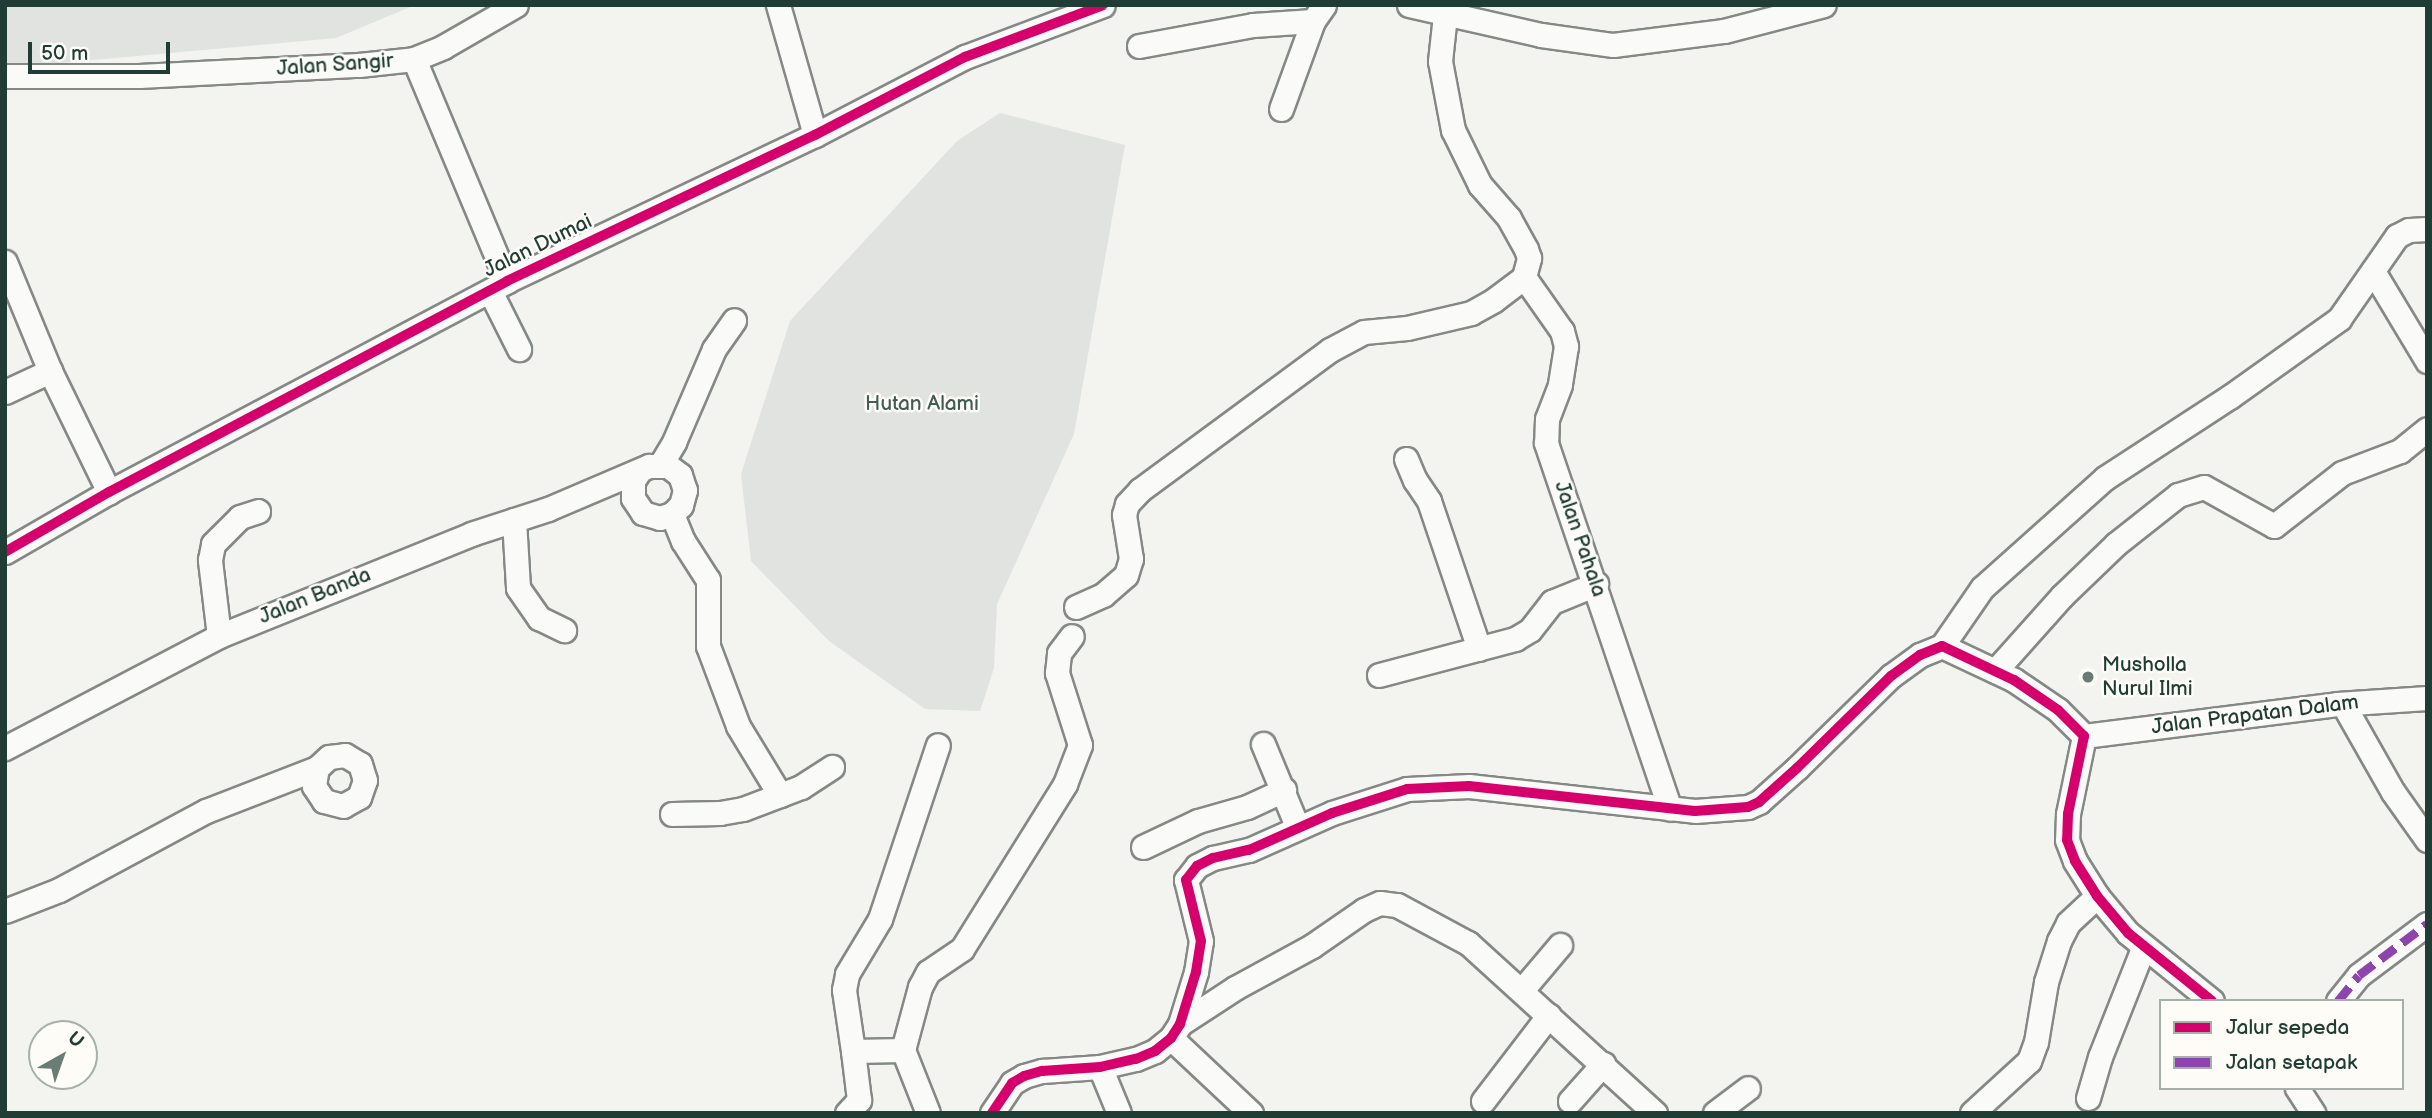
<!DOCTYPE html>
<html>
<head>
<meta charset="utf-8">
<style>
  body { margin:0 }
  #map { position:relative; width:2432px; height:1118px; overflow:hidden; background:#f3f3f0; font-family:"Balsamiq Sans",sans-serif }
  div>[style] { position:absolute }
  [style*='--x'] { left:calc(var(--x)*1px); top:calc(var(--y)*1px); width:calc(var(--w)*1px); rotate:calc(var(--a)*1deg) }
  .green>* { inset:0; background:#e0e3df }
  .roads { filter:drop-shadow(2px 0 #848986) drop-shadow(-2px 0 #848986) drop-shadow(0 2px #848986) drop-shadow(0 -2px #848986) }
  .minor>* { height:23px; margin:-11.5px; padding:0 11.5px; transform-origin:11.5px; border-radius:11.5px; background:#fafaf8 }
  .quiet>* { height:9px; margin-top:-4.5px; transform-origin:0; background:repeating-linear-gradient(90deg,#8e44ad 0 18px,transparent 0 27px) }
  .cycleway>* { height:10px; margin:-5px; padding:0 5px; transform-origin:5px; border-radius:5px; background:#d6006c }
  .dots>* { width:19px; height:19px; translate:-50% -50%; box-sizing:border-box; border:4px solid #fdfcf7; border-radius:50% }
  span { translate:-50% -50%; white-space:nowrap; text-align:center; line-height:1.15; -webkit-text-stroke:5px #fdfcf7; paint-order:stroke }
  .street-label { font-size:21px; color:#1f3d34 }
  .park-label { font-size:21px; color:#435c53 }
  .poi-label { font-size:21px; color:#1f3d34 }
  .left { translate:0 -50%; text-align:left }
  .frame { position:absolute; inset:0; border:7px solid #1f3d34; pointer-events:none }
  .legend { position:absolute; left:2159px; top:999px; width:245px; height:91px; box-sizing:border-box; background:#fdfcf7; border:2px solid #a4b0a9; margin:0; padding:9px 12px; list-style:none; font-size:21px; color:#1f3d34 }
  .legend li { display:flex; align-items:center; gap:14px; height:35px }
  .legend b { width:35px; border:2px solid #a4b0a9 }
  .north { position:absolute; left:28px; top:1020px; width:70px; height:70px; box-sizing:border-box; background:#fdfcf7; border:2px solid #a4b0a9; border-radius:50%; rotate:40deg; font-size:19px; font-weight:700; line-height:28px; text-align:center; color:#1f3d34 }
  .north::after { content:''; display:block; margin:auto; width:24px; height:32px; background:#697d76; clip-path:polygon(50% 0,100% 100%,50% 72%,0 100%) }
  .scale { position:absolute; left:28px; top:42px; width:142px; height:32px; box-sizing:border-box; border:4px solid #1f3d34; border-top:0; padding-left:9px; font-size:21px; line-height:24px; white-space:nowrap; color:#1f3d34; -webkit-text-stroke:5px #fdfcf7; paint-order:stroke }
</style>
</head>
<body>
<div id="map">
  <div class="green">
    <i style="clip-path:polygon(5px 5px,415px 5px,336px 38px,5px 68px)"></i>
    <i style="clip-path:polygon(1000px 113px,1125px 145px,1074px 434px,997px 604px,994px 668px,980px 711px,925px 709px,829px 641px,751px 561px,741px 474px,790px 321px,957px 141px)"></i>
  </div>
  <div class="roads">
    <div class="minor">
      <i style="--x:778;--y:5;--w:135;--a:74.1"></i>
      <i style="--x:1409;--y:5;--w:135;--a:12.8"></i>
      <i style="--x:1541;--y:35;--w:73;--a:7.9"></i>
      <i style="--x:1613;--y:45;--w:112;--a:-7.2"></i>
      <i style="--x:1724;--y:31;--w:103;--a:-14.6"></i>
      <i style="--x:1139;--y:46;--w:116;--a:-10.4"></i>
      <i style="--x:1253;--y:25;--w:60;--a:-3.8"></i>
      <i style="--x:1313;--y:21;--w:19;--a:-55"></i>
      <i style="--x:414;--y:59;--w:31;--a:-22"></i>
      <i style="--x:443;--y:47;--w:84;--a:-29.9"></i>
      <i style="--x:5;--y:76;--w:134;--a:0"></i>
      <i style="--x:139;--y:76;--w:220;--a:-2.9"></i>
      <i style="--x:359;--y:65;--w:55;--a:-6.2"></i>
      <i style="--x:414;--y:59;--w:241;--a:67.3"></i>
      <i style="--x:1281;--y:109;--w:94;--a:-70"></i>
      <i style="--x:5;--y:262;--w:118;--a:67.6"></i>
      <i style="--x:50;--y:371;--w:135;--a:64"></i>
      <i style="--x:2373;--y:271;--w:105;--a:59"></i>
      <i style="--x:1524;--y:277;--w:66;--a:54.9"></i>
      <i style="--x:1562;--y:331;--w:16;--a:75"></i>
      <i style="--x:1566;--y:346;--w:39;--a:99"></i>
      <i style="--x:1560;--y:385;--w:36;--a:111"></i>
      <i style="--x:1547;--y:419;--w:24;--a:92"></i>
      <i style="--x:1546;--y:443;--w:386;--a:71.3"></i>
      <i style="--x:490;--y:291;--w:65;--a:63.4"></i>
      <i style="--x:5;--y:392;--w:50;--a:-25"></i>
      <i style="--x:1406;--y:459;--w:23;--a:67"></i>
      <i style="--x:1415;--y:480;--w:25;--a:56"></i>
      <i style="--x:1429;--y:501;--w:156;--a:71.3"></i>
      <i style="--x:661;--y:464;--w:26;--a:-59"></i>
      <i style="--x:674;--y:442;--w:101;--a:-66.7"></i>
      <i style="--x:714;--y:349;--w:35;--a:-55"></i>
      <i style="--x:672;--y:514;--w:29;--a:68"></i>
      <i style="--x:683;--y:541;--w:46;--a:57.3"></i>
      <i style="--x:708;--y:580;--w:66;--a:90"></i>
      <i style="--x:708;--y:646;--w:85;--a:69.4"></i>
      <i style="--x:738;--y:726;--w:81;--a:58.7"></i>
      <i style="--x:514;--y:520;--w:68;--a:86.6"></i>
      <i style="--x:518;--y:588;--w:37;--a:55"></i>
      <i style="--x:539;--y:618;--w:28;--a:26"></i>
      <i style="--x:5;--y:552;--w:120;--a:-30"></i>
      <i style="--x:109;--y:492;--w:450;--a:-27.9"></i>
      <i style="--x:507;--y:281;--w:341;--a:-25.4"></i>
      <i style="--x:815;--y:135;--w:169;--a:-27.5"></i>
      <i style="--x:965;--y:57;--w:147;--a:-20.6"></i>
      <i style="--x:1076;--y:607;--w:30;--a:-24"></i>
      <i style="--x:1103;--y:595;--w:30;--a:-41"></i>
      <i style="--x:1126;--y:575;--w:17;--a:-73"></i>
      <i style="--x:1131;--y:559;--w:45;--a:-99"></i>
      <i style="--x:1124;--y:515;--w:11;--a:-75"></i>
      <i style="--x:1127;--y:504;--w:19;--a:-47"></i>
      <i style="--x:1140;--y:490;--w:236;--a:-36.4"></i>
      <i style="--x:1330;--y:350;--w:38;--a:-28"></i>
      <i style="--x:1364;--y:332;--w:43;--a:-5.3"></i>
      <i style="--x:1407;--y:328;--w:66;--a:-13.2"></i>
      <i style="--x:1471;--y:313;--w:26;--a:-29"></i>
      <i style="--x:1494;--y:300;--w:38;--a:-37"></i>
      <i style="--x:1524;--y:277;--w:20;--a:-75"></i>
      <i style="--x:1529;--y:258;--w:9;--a:-108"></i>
      <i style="--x:1526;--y:249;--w:35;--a:-119"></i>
      <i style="--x:1509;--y:218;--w:44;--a:-131.3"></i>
      <i style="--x:1480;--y:185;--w:61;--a:-116.1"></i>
      <i style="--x:1453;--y:130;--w:70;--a:-100.7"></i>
      <i style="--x:1440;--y:61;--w:46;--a:-83.8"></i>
      <i style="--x:219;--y:636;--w:77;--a:-96.8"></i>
      <i style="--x:210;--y:560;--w:16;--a:-79"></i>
      <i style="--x:213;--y:544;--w:38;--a:-45"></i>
      <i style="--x:240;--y:517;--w:19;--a:-18"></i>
      <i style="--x:1942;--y:646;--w:70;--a:-55.4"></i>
      <i style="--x:1982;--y:588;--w:165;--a:-41.8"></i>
      <i style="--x:2105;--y:478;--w:150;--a:-33.1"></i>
      <i style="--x:2231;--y:396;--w:133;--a:-35.5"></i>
      <i style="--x:2339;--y:319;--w:101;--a:-55.1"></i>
      <i style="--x:2397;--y:236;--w:13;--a:-27"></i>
      <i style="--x:2409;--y:230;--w:18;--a:-3"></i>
      <i style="--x:1995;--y:671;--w:101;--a:-48.2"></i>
      <i style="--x:2062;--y:596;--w:75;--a:-43.9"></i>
      <i style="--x:2116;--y:544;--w:79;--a:-38.3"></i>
      <i style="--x:2178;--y:495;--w:27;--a:-17"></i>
      <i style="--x:2204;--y:487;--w:80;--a:29.1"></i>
      <i style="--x:2274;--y:526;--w:86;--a:-37.9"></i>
      <i style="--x:2342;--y:473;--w:62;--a:-20.8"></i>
      <i style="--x:2400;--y:451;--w:35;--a:-39"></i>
      <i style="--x:1379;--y:675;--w:141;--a:-14.8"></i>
      <i style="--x:1515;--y:639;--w:17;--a:-31"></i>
      <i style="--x:1530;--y:630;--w:36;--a:-52"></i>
      <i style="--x:1552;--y:602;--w:48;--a:-22.2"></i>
      <i style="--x:2343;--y:704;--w:101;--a:60.4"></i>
      <i style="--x:2393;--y:792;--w:59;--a:54.7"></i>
      <i style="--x:2084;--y:736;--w:255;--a:-7.2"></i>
      <i style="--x:2337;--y:704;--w:90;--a:-3.8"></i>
      <i style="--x:1263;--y:744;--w:89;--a:67.5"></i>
      <i style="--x:5;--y:748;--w:242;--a:-27.6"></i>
      <i style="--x:219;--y:636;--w:272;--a:-22"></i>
      <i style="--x:471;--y:534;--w:81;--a:-18"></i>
      <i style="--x:548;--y:509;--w:110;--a:-23.1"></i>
      <i style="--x:649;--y:466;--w:19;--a:0"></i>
      <i style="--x:668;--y:466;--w:15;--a:37"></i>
      <i style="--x:680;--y:475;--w:16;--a:72"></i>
      <i style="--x:685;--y:490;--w:16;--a:105"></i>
      <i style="--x:681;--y:505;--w:13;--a:135"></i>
      <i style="--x:672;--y:514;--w:13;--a:162"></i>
      <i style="--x:660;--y:518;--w:18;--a:-164"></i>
      <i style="--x:643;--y:513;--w:18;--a:-124"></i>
      <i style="--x:633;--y:498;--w:17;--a:-90"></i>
      <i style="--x:633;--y:481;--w:9;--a:-58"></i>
      <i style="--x:672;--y:814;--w:48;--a:-1.2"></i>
      <i style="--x:720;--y:813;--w:23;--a:-10"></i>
      <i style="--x:743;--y:809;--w:62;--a:-20.8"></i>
      <i style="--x:801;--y:787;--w:37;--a:-33"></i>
      <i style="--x:1143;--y:847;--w:61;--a:-25.3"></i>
      <i style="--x:1198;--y:821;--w:51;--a:-15.9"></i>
      <i style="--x:1247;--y:807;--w:41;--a:-24.7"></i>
      <i style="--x:5;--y:911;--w:58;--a:-21.3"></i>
      <i style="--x:59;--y:890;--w:167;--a:-28.3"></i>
      <i style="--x:206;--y:811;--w:119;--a:-21.2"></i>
      <i style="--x:317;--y:768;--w:16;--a:-43"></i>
      <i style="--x:329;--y:757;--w:16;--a:-7"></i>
      <i style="--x:345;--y:755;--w:17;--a:31"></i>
      <i style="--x:360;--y:764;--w:17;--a:73"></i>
      <i style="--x:365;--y:780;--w:18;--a:109"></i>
      <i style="--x:359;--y:797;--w:18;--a:151"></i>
      <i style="--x:343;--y:806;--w:20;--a:-165"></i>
      <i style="--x:324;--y:801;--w:18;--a:-124"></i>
      <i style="--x:314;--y:786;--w:18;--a:-81"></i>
      <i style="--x:1522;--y:990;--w:59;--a:-49.8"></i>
      <i style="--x:2338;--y:1001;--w:33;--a:-51"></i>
      <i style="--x:2359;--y:975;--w:85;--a:-36.9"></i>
      <i style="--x:1180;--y:1024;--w:66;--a:-33.2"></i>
      <i style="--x:1235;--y:988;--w:88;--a:-28.6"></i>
      <i style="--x:1312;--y:946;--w:63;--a:-34.7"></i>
      <i style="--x:1364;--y:910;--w:17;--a:-24"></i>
      <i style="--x:1380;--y:903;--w:17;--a:7"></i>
      <i style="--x:1397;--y:905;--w:81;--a:28.2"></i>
      <i style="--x:1468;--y:943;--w:253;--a:42.3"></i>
      <i style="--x:1171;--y:1038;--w:110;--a:43.2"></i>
      <i style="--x:903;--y:1050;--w:50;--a:178.9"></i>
      <i style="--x:853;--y:1051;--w:62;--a:-98.4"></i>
      <i style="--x:844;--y:990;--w:16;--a:-79"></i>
      <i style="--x:847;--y:974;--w:64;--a:-59"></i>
      <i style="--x:880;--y:919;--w:183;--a:-71.6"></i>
      <i style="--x:1100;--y:1067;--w:50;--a:67.6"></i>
      <i style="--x:2297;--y:1088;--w:30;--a:57"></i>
      <i style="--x:2088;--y:1098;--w:43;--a:-73.7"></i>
      <i style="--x:2100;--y:1057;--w:119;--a:-68.4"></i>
      <i style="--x:1483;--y:1101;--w:108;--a:-52.5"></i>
      <i style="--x:1570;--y:1101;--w:50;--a:-48.3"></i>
      <i style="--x:847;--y:1113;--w:18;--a:-47"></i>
      <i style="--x:859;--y:1100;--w:49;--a:-97"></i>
      <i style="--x:928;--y:1113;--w:68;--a:-111.6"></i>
      <i style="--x:903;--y:1050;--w:65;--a:-74.9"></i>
      <i style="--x:920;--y:987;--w:17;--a:-62"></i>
      <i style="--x:928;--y:972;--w:41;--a:-34.1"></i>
      <i style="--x:962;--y:949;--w:195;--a:-58"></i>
      <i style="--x:1065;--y:784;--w:42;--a:-69"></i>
      <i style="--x:1080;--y:745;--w:76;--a:-107.7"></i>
      <i style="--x:1057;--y:673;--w:20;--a:-84"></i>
      <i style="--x:1059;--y:653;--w:21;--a:-53"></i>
      <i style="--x:992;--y:1113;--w:36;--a:-56"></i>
      <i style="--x:1012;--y:1083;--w:14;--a:-30"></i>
      <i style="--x:1024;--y:1076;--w:19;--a:-16"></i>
      <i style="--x:1042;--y:1071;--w:58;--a:-3.9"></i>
      <i style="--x:1100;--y:1067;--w:37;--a:-13"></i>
      <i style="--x:1136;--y:1059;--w:21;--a:-23"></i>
      <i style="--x:1155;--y:1051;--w:21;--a:-39"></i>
      <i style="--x:1171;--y:1038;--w:17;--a:-57"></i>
      <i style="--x:1180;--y:1024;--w:54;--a:-72.9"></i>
      <i style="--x:1196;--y:972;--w:31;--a:-81"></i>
      <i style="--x:1201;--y:941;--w:63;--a:-103.8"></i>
      <i style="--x:1186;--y:880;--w:18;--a:-52"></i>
      <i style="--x:1197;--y:866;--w:18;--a:-27"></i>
      <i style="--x:1213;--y:858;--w:37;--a:-13"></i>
      <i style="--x:1249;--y:850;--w:91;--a:-24"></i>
      <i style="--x:1332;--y:813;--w:79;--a:-17.7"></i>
      <i style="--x:1407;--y:789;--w:62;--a:-2.8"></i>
      <i style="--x:1469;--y:786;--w:227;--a:6.3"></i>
      <i style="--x:1695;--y:811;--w:53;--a:-4.3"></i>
      <i style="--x:1748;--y:807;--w:12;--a:-24"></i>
      <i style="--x:1759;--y:802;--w:51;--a:-41.8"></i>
      <i style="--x:1797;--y:768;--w:132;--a:-44.4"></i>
      <i style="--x:1891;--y:676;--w:36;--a:-36"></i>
      <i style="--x:1920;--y:655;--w:24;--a:-22"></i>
      <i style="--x:1942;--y:646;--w:80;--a:25.3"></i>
      <i style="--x:2014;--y:680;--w:53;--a:34.3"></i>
      <i style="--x:2058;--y:710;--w:37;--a:45"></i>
      <i style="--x:2084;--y:736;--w:80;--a:101.6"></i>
      <i style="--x:2068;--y:814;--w:26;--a:92"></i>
      <i style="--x:2067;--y:840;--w:22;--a:69"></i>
      <i style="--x:2075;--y:861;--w:41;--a:57.8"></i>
      <i style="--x:2097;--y:896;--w:48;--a:50"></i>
      <i style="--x:2128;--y:933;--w:108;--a:39"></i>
      <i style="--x:1715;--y:1113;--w:41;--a:-37.1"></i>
      <i style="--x:1972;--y:1113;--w:77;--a:-42.4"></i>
      <i style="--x:2029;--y:1061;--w:20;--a:-70"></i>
      <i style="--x:2036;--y:1042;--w:61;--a:-80.5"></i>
      <i style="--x:2046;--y:982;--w:43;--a:-72.4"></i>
      <i style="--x:2059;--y:941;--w:20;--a:-63"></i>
      <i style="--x:2068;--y:923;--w:40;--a:-43"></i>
    </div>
  </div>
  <div class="quiet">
    <i style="--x:2338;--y:1001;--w:33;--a:-51"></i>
    <i style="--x:2359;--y:975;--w:85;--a:-36.9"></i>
  </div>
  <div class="cycleway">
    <i style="--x:5;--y:552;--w:120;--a:-30"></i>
    <i style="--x:109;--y:492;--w:450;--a:-27.9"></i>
    <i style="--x:507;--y:281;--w:341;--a:-25.4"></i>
    <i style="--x:815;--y:135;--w:169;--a:-27.5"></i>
    <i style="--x:965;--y:57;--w:147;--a:-20.6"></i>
    <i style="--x:992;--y:1113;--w:36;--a:-56"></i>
    <i style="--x:1012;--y:1083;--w:14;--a:-30"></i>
    <i style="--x:1024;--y:1076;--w:19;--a:-16"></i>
    <i style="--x:1042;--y:1071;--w:58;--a:-3.9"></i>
    <i style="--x:1100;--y:1067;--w:37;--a:-13"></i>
    <i style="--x:1136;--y:1059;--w:21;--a:-23"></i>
    <i style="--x:1155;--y:1051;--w:21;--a:-39"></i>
    <i style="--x:1171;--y:1038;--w:17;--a:-57"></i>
    <i style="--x:1180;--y:1024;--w:54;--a:-72.9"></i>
    <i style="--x:1196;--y:972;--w:31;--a:-81"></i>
    <i style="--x:1201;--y:941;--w:63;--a:-103.8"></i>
    <i style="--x:1186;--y:880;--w:18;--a:-52"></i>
    <i style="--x:1197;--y:866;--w:18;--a:-27"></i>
    <i style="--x:1213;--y:858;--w:37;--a:-13"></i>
    <i style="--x:1249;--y:850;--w:91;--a:-24"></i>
    <i style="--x:1332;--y:813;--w:79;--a:-17.7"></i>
    <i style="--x:1407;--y:789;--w:62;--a:-2.8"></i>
    <i style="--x:1469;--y:786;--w:227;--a:6.3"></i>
    <i style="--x:1695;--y:811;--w:53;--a:-4.3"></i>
    <i style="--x:1748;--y:807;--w:12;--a:-24"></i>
    <i style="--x:1759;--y:802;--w:51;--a:-41.8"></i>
    <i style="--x:1797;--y:768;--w:132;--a:-44.4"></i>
    <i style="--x:1891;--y:676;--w:36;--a:-36"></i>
    <i style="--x:1920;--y:655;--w:24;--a:-22"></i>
    <i style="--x:1942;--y:646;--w:80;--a:25.3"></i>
    <i style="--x:2014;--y:680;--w:53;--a:34.3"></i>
    <i style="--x:2058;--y:710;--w:37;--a:45"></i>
    <i style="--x:2084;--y:736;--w:80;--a:101.6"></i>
    <i style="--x:2068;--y:814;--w:26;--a:92"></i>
    <i style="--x:2067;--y:840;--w:22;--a:69"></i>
    <i style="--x:2075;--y:861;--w:41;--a:57.8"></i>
    <i style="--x:2097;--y:896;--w:48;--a:50"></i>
    <i style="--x:2128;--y:933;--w:108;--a:39"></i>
  </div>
  <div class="dots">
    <i style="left:2088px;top:677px;background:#697d76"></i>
  </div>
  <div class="street-label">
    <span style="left:335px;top:65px;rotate:-4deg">Jalan Sangir</span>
    <span style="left:538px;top:246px;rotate:-26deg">Jalan Dumai</span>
    <span style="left:1580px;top:539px;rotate:71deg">Jalan Pahala</span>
    <span style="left:315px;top:596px;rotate:-22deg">Jalan Banda</span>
    <span style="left:2255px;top:715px;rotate:-7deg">Jalan Prapatan Dalam</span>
  </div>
  <div class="park-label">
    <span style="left:922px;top:404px">Hutan Alami</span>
  </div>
  <div class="poi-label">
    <span class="left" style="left:2102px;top:677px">Musholla<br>Nurul Ilmi</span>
  </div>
  <div class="frame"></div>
  <ul class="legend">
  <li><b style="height:9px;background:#d6006c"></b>Jalur sepeda</li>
  <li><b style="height:9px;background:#8e44ad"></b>Jalan setapak</li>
  </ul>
  <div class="north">U</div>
  <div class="scale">50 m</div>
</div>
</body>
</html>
